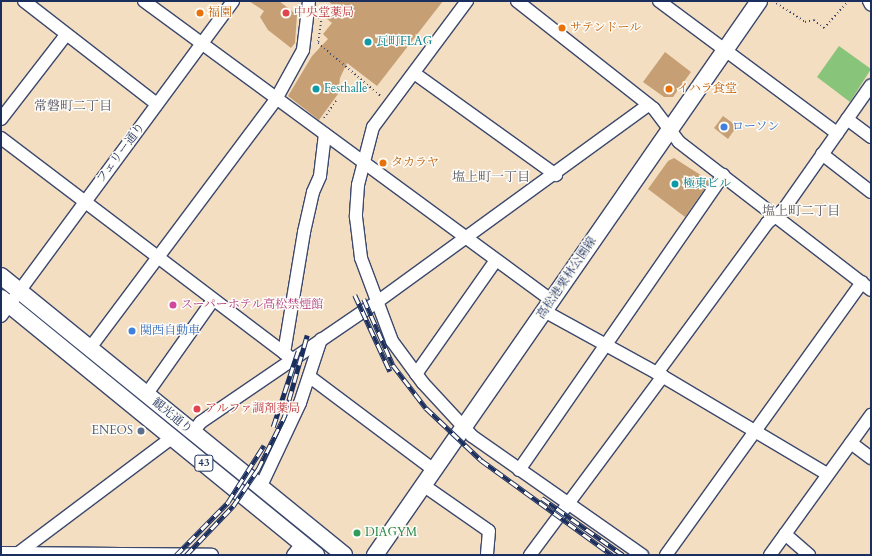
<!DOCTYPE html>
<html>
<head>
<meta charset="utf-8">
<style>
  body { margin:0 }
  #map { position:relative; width:872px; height:556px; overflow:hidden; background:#f4dec2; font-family:Cardo,"Noto Serif JP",serif }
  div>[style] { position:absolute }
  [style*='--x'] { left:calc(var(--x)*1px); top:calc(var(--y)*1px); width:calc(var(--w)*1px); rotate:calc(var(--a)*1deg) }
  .green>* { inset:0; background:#88c479 }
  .building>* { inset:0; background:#c6a074 }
  .path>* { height:2px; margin-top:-1px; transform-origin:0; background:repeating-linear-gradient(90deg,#3c496d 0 1px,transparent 0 4px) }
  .roads { filter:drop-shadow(1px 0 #3c496d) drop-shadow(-1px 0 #3c496d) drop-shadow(0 1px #3c496d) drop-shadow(0 -1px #3c496d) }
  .minor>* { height:12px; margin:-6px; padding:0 6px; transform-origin:6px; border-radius:6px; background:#fff }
  .major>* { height:16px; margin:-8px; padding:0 8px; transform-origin:8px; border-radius:8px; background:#fff }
  .rail>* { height:4.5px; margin-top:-2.25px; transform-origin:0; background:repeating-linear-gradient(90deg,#fdfcf7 0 9px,#1b2f5e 0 18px); box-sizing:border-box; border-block:1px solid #1b2f5e }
  .path-bridge>* { height:2px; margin-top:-1px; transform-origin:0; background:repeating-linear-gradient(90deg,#3c496d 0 1px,transparent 0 4px) }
  .dots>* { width:11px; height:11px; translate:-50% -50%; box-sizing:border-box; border:2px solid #fdfcf7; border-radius:50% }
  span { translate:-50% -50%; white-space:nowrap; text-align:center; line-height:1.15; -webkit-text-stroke:3px #fdfcf7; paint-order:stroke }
  .shield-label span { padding:1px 3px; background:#fdfcf7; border:1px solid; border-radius:3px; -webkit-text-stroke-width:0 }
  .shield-label { font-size:11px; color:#1b2f5e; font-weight:700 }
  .food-label { font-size:12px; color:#c56008 }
  .left { translate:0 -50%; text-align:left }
  .health-label { font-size:12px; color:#be3a42 }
  .culture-label { font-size:12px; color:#0d838f }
  .shop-label { font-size:12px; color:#366cbe }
  .street-label { font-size:12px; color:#1b2f5e }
  .hotel-label { font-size:12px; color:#b23c85 }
  .service-label { font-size:12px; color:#4e5e75 }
  .right { translate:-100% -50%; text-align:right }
  .leisure-label { font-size:12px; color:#27864d }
  .neighbourhood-label { font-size:13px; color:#575766 }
  .frame { position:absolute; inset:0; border:2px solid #1b2f5e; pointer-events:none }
</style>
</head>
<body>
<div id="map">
  <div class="green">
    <i style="clip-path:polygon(839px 46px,871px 69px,850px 102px,817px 77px)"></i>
  </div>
  <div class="building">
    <i style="clip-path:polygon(249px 1px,279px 1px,297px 15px,295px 43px,291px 48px,268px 30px,260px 17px,264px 11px)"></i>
    <i style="clip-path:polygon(328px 1px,443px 1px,377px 86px,347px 63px,340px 78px,338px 94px,319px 120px,288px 96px,312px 56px,328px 39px,323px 34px,332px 23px,327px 19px,335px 7px)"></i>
    <i style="clip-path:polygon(665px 52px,691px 72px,673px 97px,664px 97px,643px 82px)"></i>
    <i style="clip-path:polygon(723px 116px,737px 126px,728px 139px,714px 128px)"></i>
    <i style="clip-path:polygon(674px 158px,710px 181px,685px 217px,648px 189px,668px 161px)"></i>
  </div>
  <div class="path">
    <i style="--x:773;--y:1;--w:38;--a:33"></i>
    <i style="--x:805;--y:22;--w:9;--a:-13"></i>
    <i style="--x:814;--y:20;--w:13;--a:39"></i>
    <i style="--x:824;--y:28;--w:36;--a:-48"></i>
    <i style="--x:324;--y:118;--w:21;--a:-55"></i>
  </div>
  <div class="roads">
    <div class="minor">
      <i style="--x:24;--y:1;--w:168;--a:37.8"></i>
      <i style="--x:144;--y:1;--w:505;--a:36.3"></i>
      <i style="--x:467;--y:1;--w:157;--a:126.7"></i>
      <i style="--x:373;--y:127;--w:60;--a:104.5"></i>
      <i style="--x:358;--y:185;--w:32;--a:94"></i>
      <i style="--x:356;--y:217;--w:41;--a:83"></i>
      <i style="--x:361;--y:258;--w:89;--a:69.5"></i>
      <i style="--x:392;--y:341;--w:52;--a:53.6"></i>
      <i style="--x:423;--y:383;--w:72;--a:47.2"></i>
      <i style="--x:472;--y:436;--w:208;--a:35"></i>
      <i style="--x:517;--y:1;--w:174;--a:38.2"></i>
      <i style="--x:654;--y:109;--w:41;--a:52.9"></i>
      <i style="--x:679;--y:142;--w:242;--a:37.6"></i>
      <i style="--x:659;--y:1;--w:222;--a:36.6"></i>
      <i style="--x:869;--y:1;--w:4;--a:63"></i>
      <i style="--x:414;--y:73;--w:175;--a:35.7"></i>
      <i style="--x:1;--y:119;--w:106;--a:-52.3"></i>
      <i style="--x:847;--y:119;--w:30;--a:37"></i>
      <i style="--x:1;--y:138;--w:364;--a:37.2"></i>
      <i style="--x:822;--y:154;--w:62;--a:37.8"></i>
      <i style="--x:544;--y:311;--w:129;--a:28.8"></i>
      <i style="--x:657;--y:373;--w:198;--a:30.7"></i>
      <i style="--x:1;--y:316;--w:391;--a:-53.6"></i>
      <i style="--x:90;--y:348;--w:309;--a:-53.2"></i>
      <i style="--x:275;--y:101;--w:58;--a:-61.2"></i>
      <i style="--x:303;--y:50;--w:49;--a:-83"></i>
      <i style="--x:284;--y:353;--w:123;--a:-80.6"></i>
      <i style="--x:304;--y:232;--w:41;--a:-77.3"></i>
      <i style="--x:313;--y:192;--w:17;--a:-66"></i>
      <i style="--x:320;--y:176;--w:42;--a:-83.2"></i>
      <i style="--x:657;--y:373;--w:186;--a:-53.7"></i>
      <i style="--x:767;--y:223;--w:22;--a:-39"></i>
      <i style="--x:784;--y:209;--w:151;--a:-54.9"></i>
      <i style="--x:416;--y:374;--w:139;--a:-54.9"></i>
      <i style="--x:310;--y:377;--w:155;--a:36.9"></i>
      <i style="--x:146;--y:395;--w:116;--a:-54.8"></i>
      <i style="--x:192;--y:433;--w:14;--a:-51"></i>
      <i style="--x:201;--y:422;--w:213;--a:-34.3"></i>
      <i style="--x:377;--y:302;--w:335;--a:-36"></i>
      <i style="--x:851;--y:443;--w:25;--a:37"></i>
      <i style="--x:519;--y:470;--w:359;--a:-55.3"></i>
      <i style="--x:423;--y:485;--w:80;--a:34.9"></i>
      <i style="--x:489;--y:531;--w:24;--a:95"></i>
      <i style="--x:260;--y:488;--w:94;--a:-64.8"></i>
      <i style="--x:300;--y:403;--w:67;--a:-71.8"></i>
      <i style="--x:785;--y:534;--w:32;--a:41"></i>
      <i style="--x:1;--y:553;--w:211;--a:0.5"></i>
      <i style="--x:17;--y:554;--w:195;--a:-36.9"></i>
      <i style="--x:293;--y:555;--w:14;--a:-51"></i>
      <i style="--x:530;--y:555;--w:223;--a:-53.4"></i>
      <i style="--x:666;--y:555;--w:336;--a:-54.3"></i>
      <i style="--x:770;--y:555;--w:173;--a:-54.2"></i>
    </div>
    <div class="major">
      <i style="--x:1;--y:276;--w:442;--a:39.1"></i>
      <i style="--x:1;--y:298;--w:407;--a:39.2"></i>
      <i style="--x:375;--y:555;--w:674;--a:-55.27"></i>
    </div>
  </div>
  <div class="rail">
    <i style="--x:355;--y:295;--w:84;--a:65.3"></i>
    <i style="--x:364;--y:299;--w:72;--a:66.3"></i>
    <i style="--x:393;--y:365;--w:54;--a:52.5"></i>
    <i style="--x:426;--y:408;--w:76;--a:43.4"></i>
    <i style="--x:481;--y:460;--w:162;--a:35.9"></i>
    <i style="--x:273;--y:427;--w:80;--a:-71.8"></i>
    <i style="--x:542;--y:498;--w:99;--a:35.1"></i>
    <i style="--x:176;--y:555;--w:74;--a:-45.5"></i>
    <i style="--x:228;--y:502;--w:67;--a:-57.7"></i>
    <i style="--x:186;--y:555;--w:68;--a:-46.2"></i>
    <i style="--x:233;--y:506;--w:45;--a:-56"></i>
    <i style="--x:258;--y:469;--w:58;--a:-63.4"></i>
    <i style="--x:284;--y:417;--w:85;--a:-74.3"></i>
  </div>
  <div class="path-bridge">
    <i style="--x:324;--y:1;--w:42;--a:98.1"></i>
    <i style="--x:318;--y:43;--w:84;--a:40.2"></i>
    <i style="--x:308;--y:11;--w:14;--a:34"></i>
  </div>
  <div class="dots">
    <i style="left:200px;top:13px;background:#e8710a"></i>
    <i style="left:286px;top:13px;background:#e0444e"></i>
    <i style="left:562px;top:28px;background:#e8710a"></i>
    <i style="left:368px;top:42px;background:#0f9aa8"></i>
    <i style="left:316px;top:89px;background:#0f9aa8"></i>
    <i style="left:669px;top:89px;background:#e8710a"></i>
    <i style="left:724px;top:127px;background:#3f7fe0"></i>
    <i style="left:383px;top:163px;background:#e8710a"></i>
    <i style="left:675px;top:184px;background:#0f9aa8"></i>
    <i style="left:173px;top:305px;background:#d1479c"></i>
    <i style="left:132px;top:331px;background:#3f7fe0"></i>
    <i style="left:197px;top:409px;background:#e0444e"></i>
    <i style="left:141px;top:431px;background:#5c6f8a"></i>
    <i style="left:357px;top:533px;background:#2e9e5b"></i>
  </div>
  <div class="shield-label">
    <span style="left:204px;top:463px">43</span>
  </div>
  <div class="food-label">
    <span class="left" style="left:208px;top:13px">福園</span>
    <span class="left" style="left:570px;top:28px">サテンドール</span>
    <span class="left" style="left:677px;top:89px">イハラ食堂</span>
    <span class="left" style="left:391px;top:163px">タカラヤ</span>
  </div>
  <div class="health-label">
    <span class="left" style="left:294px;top:13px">中央堂薬局</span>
    <span class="left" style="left:205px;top:409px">アルファ調剤薬局</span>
  </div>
  <div class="culture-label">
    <span class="left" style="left:376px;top:42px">瓦町FLAG</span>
    <span class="left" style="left:324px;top:89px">Festhalle</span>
    <span class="left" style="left:683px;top:184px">極東ビル</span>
  </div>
  <div class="shop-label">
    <span class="left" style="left:732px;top:127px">ローソン</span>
    <span class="left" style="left:140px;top:331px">関西自動車</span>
  </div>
  <div class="street-label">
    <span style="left:121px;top:153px;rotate:-53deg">フェリー通り</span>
    <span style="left:567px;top:278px;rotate:-56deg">高松港栗林公園線</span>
    <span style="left:172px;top:416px;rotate:39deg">観光通り</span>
  </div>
  <div class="hotel-label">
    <span class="left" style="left:181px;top:305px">スーパーホテル高松禁煙館</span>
  </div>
  <div class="service-label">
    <span class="right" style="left:133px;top:431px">ENEOS</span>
  </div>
  <div class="leisure-label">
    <span class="left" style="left:365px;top:533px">DIAGYM</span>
  </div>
  <div class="neighbourhood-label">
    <span style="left:73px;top:106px">常磐町二丁目</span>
    <span style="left:491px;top:177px">塩上町一丁目</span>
    <span style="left:801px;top:211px">塩上町二丁目</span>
  </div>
  <div class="frame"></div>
</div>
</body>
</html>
